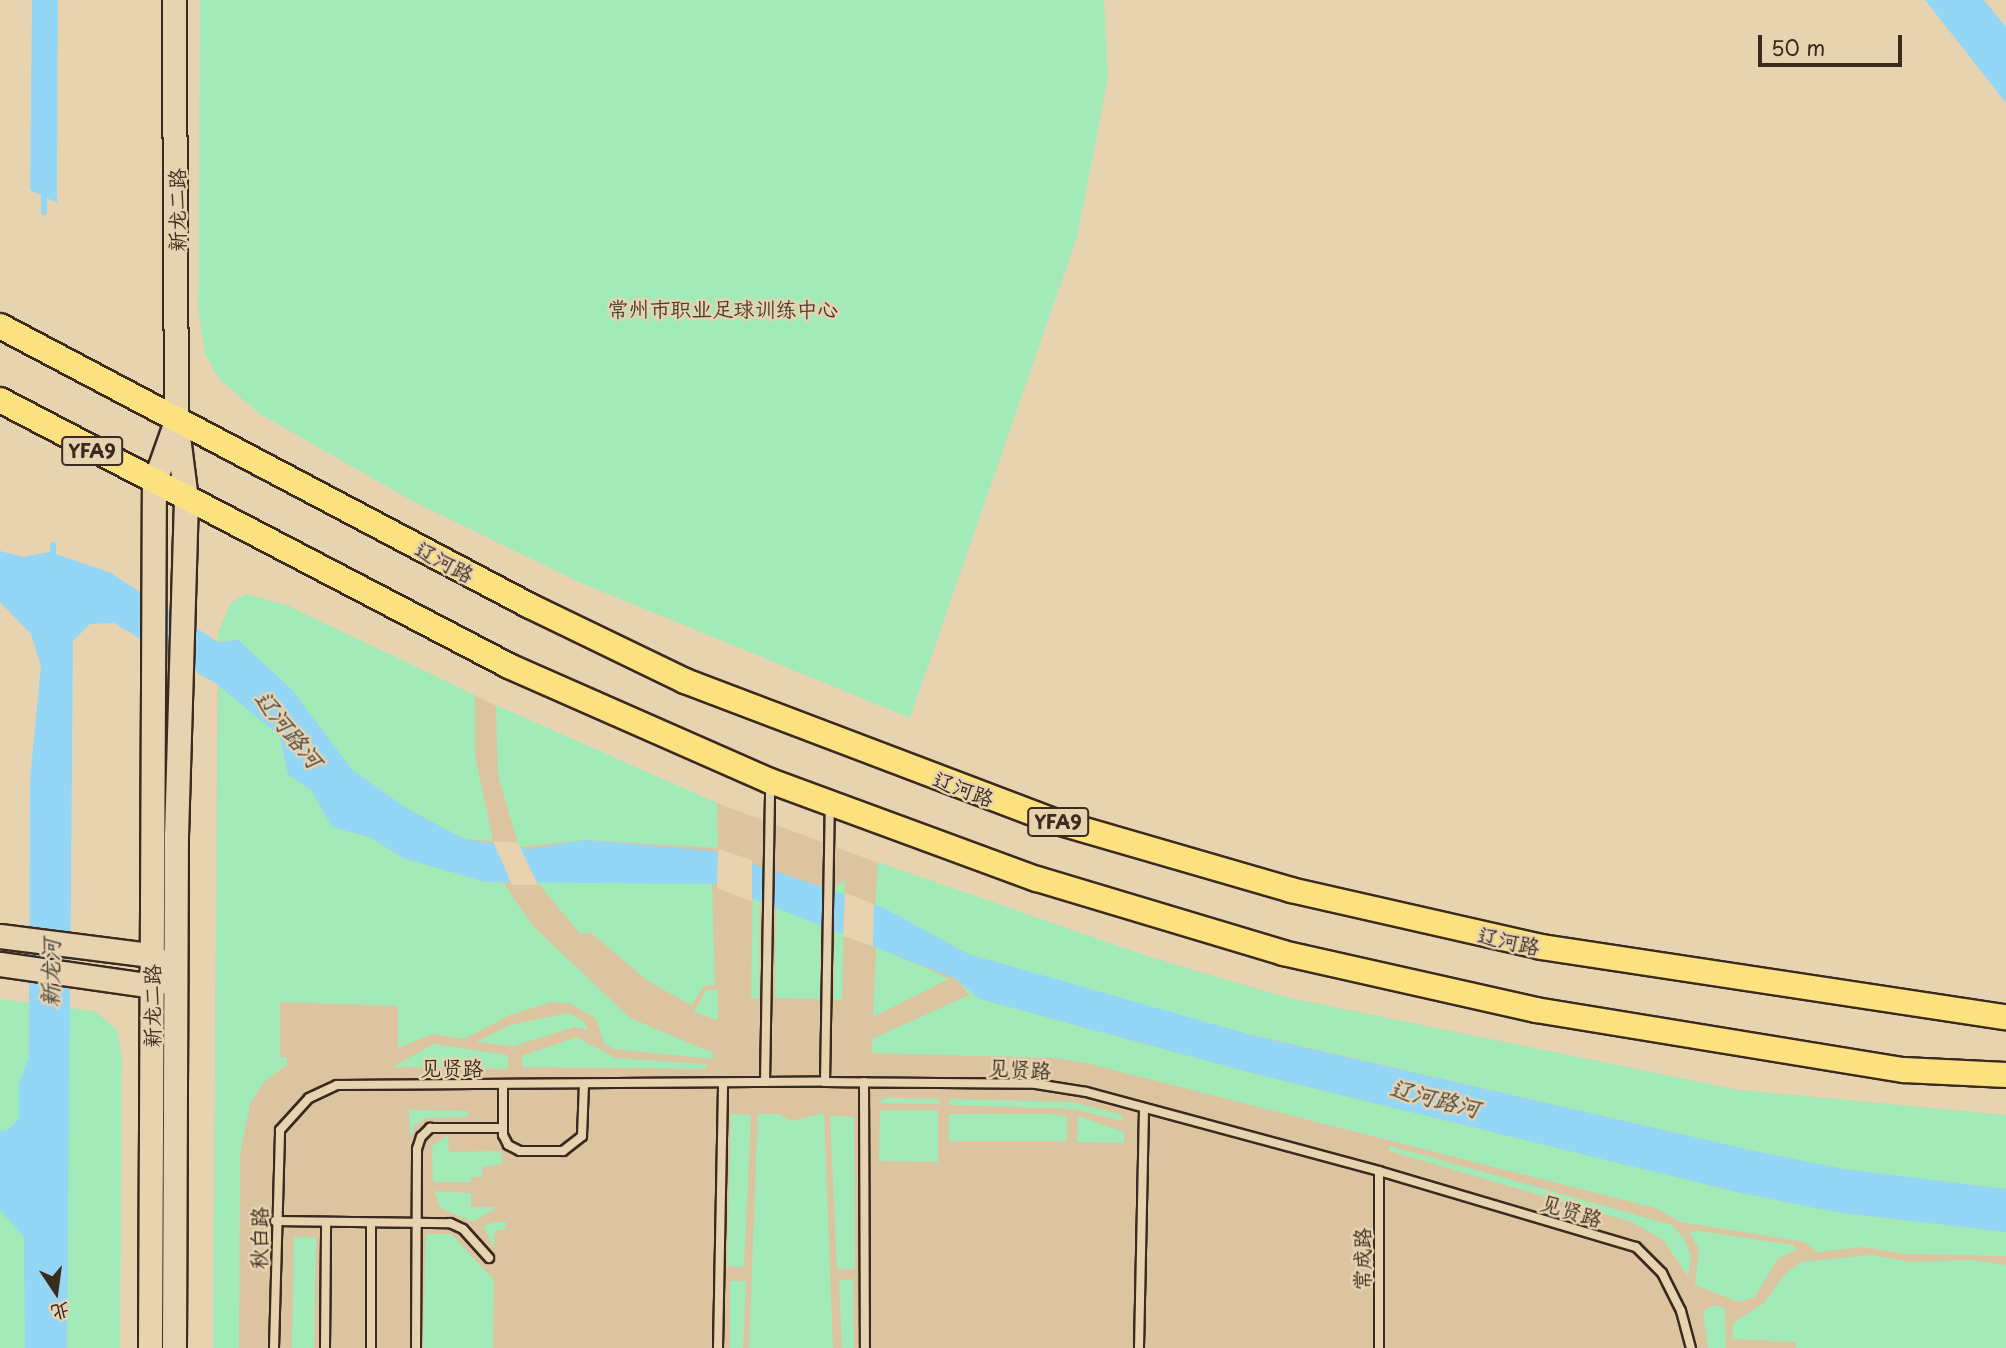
<!DOCTYPE html>
<html>
<head>
<meta charset="utf-8">
<style>
  body { margin:0 }
  #map { position:relative; width:2006px; height:1348px; overflow:hidden; background:#e8d3b1; font-family:"Playpen Sans","LXGW WenKai TC",sans-serif }
  div>[style] { position:absolute }
  [style*='--x'] { left:calc(var(--x)*1px); top:calc(var(--y)*1px); width:calc(var(--w)*1px); rotate:calc(var(--a)*1deg) }
  .built>* { inset:0; background:#dcc4a1 }
  .green>* { inset:0; background:#a2eab8 }
  .water>* { inset:0; background:#93d6f5 }
  .pier>* { inset:0; background:#e8d3b1 }
  .stream>* { height:6px; margin:-3px; padding:0 3px; transform-origin:3px; border-radius:3px; background:#93d6f5 }
  .roads { filter:drop-shadow(2px 0 #3b2a1e) drop-shadow(-2px 0 #3b2a1e) drop-shadow(0 2px #3b2a1e) drop-shadow(0 -2px #3b2a1e) }
  .lane>* { height:8px; margin:-4px; padding:0 4px; transform-origin:4px; border-radius:4px; background:#e8d3b1 }
  .secondary>* { height:23px; margin:-11.5px; padding:0 11.5px; transform-origin:11.5px; border-radius:11.5px; background:#e8d3b1 }
  .primary>* { height:24px; margin:-12px; padding:0 12px; transform-origin:12px; border-radius:12px; background:#fbe180 }
  span { translate:-50% -50%; white-space:nowrap; text-align:center; line-height:1.15; -webkit-text-stroke:5px #e8d3b1; paint-order:stroke }
  .shield-label span { padding:2px 5px; background:#e8d3b1; border:2px solid; border-radius:5px; -webkit-text-stroke-width:0 }
  .shield-label { font-size:19px; color:#3b2a1e; font-weight:700 }
  .street-label { font-size:21px; color:#3b2a1e }
  .park-label { font-size:21px; color:#453d2d }
  .water-label { font-size:23px; color:#48443e; font-style:italic }
  .north { position:absolute; left:21px; top:1257px; width:70px; height:70px; -webkit-text-stroke:5px #e8d3b1; paint-order:stroke; rotate:167deg; font-size:19px; font-weight:700; line-height:28px; text-align:center; color:#3b2a1e }
  .north::after { content:''; display:block; margin:auto; width:24px; height:32px; background:#3b2a1e; clip-path:polygon(50% 0,100% 100%,50% 72%,0 100%) }
  .scale { position:absolute; left:1758px; top:35px; width:144px; height:32px; box-sizing:border-box; border:4px solid #3b2a1e; border-top:0; padding-left:9px; font-size:21px; line-height:24px; white-space:nowrap; color:#3b2a1e; -webkit-text-stroke:5px #e8d3b1; paint-order:stroke }
</style>
</head>
<body>
<div id="map">
  <div class="built">
    <i style="clip-path:polygon(246px 594px,286px 605px,585px 748px,717px 803px,1027px 918px,1153px 958px,1285px 997px,1738px 1090px,2006px 1115px,2006px 1348px,213px 1348px,218px 632px,231px 603px)"></i>
  </div>
  <div class="green">
    <i style="clip-path:polygon(200px 0,1104px 0,1108px 78px,1077px 237px,910px 718px,581px 583px,414px 502px,260px 414px,220px 380px,205px 354px,198px 310px)"></i>
    <i style="clip-path:polygon(246px 594px,286px 605px,475px 695px,475px 755px,493px 841px,464px 839px,406px 808px,351px 769px,292px 690px,238px 640px,218px 642px,218px 632px,231px 603px)"></i>
    <i style="clip-path:polygon(218px 685px,280px 736px,288px 774px,312px 791px,332px 827px,370px 837px,403px 858px,486px 882px,503px 882px,532px 925px,630px 1018px,713px 1053px,713px 1059px,613px 1049px,604px 1043px,596px 1019px,571px 1004px,551px 1002px,510px 1015px,464px 1039px,432px 1034px,398px 1048px,398px 1006px,280px 1002px,280px 1057px,287px 1057px,287px 1065px,264px 1082px,250px 1104px,240px 1155px,239px 1348px,213px 1348px)"></i>
    <i style="clip-path:polygon(496px 705px,717px 803px,718px 848px,585px 840px,519px 847px,498px 776px)"></i>
    <i style="clip-path:polygon(878px 862px,1153px 958px,1285px 997px,1738px 1090px,2006px 1115px,2006px 1189px,1844px 1169px,1754px 1151px,1244px 1033px,1038px 977px,968px 954px,875px 905px)"></i>
    <i style="clip-path:polygon(753px 878px,760px 887px,759px 999px,751px 999px)"></i>
    <i style="clip-path:polygon(845px 880px,842px 1000px,834px 1000px,835px 887px)"></i>
    <i style="clip-path:polygon(586px 881px,712px 884px,715px 985px,704px 986px,691px 1005px,648px 981px,590px 932px,581px 935px,537px 882px)"></i>
    <i style="clip-path:polygon(776px 889px,821px 889px,820px 999px,775px 998px)"></i>
    <i style="clip-path:polygon(876px 947px,926px 968px,949px 979px,873px 1017px)"></i>
    <i style="clip-path:polygon(958px 981px,980px 999px,1252px 1073px,1741px 1193px,1836px 1212px,2006px 1232px,2006px 1256px,1906px 1254px,1863px 1247px,1818px 1252px,1804px 1242px,1681px 1222px,1655px 1208px,1086px 1063px,1053px 1058px,872px 1053px,872px 1039px,969px 995px)"></i>
    <i style="clip-path:polygon(706px 990px,718px 990px,718px 1020px,694px 1012px)"></i>
    <i style="clip-path:polygon(0 999px,94px 1011px,117px 1029px,122px 1058px,120px 1348px,0 1348px)"></i>
    <i style="clip-path:polygon(568px 1013px,584px 1021px,588px 1030px,575px 1027px,513px 1046px,476px 1042px,510px 1025px)"></i>
    <i style="clip-path:polygon(577px 1037px,615px 1058px,707px 1064px,705px 1069px,522px 1067px,522px 1056px)"></i>
    <i style="clip-path:polygon(434px 1044px,507px 1055px,509px 1069px,393px 1067px)"></i>
    <i style="clip-path:polygon(885px 1098px,940px 1099px,939px 1104px,878px 1103px)"></i>
    <i style="clip-path:polygon(950px 1099px,1072px 1102px,1122px 1115px,1122px 1121px,1073px 1109px,949px 1105px)"></i>
    <i style="clip-path:polygon(409px 1110px,468px 1111px,468px 1117px,427px 1118px,415px 1125px,410px 1139px)"></i>
    <i style="clip-path:polygon(880px 1110px,938px 1110px,938px 1162px,879px 1161px)"></i>
    <i style="clip-path:polygon(824px 1113px,833px 1348px,749px 1348px,758px 1114px,779px 1114px,791px 1121px)"></i>
    <i style="clip-path:polygon(731px 1114px,751px 1115px,744px 1267px,727px 1266px)"></i>
    <i style="clip-path:polygon(949px 1114px,1054px 1114px,1067px 1117px,1067px 1141px,949px 1141px)"></i>
    <i style="clip-path:polygon(830px 1116px,854px 1117px,855px 1269px,837px 1269px)"></i>
    <i style="clip-path:polygon(1078px 1116px,1124px 1132px,1124px 1143px,1077px 1142px)"></i>
    <i style="clip-path:polygon(448px 1135px,449px 1152px,501px 1151px,502px 1164px,482px 1167px,482px 1177px,471px 1177px,471px 1182px,433px 1182px,432px 1146px)"></i>
    <i style="clip-path:polygon(1390px 1146px,1672px 1225px,1685px 1240px,1691px 1258px,1688px 1276px,1663px 1240px,1632px 1222px,1389px 1151px)"></i>
    <i style="clip-path:polygon(434px 1191px,471px 1193px,471px 1207px,497px 1207px,473px 1222px,440px 1208px)"></i>
    <i style="clip-path:polygon(496px 1222px,506px 1222px,505px 1230px,495px 1230px,494px 1248px,483px 1226px)"></i>
    <i style="clip-path:polygon(1699px 1231px,1793px 1245px,1797px 1250px,1778px 1258px,1755px 1297px,1739px 1302px,1695px 1285px,1699px 1249px,1689px 1232px)"></i>
    <i style="clip-path:polygon(426px 1234px,451px 1234px,494px 1280px,493px 1348px,423px 1348px)"></i>
    <i style="clip-path:polygon(294px 1237px,316px 1237px,314px 1348px,292px 1348px)"></i>
    <i style="clip-path:polygon(1872px 1255px,1909px 1262px,1972px 1260px,2006px 1265px,2006px 1348px,1796px 1348px,1796px 1342px,1732px 1339px,1733px 1323px,1764px 1303px,1785px 1274px,1801px 1262px)"></i>
    <i style="clip-path:polygon(853px 1279px,854px 1348px,842px 1348px,839px 1280px)"></i>
    <i style="clip-path:polygon(730px 1281px,746px 1281px,743px 1348px,730px 1348px)"></i>
    <i style="clip-path:polygon(1715px 1305px,1725px 1308px,1726px 1348px,1708px 1348px,1703px 1311px)"></i>
  </div>
  <div class="water">
    <i style="clip-path:polygon(32px 0,58px 0,57px 203px,30px 190px)"></i>
    <i style="clip-path:polygon(1925px 0,1984px 0,2006px 27px,2006px 103px)"></i>
    <i style="clip-path:polygon(0 551px,23px 557px,50px 552px,109px 572px,218px 642px,238px 640px,292px 690px,351px 769px,406px 808px,464px 839px,529px 849px,585px 840px,715px 851px,884px 908px,968px 954px,1251px 1035px,1754px 1151px,1844px 1169px,2006px 1189px,2006px 1232px,1836px 1212px,1741px 1193px,1252px 1073px,980px 999px,956px 979px,716px 884px,486px 882px,403px 858px,370px 837px,332px 827px,312px 791px,288px 774px,280px 736px,218px 685px,114px 623px,90px 624px,73px 641px,67px 1348px,25px 1348px,24px 1237px,0 1210px,0 1131px,8px 1130px,19px 1118px,19px 1083px,29px 1057px,30px 779px,41px 666px,31px 634px,0 602px)"></i>
  </div>
  <div class="pier">
    <i style="clip-path:polygon(493px 841px,518px 843px,538px 885px,512px 885px)"></i>
    <i style="clip-path:polygon(718px 849px,752px 860px,752px 902px,717px 888px)"></i>
    <i style="clip-path:polygon(845px 893px,874px 904px,873px 946px,843px 936px)"></i>
  </div>
  <div class="stream">
    <i style="--x:44;--y:190;--w:22;--a:90"></i>
    <i style="--x:53;--y:545;--w:14;--a:90"></i>
  </div>
  <div class="roads">
    <div class="lane">
      <i style="--x:765;--y:1082;--w:298;--a:-89"></i>
      <i style="--x:825;--y:1082;--w:274;--a:-89"></i>
      <i style="--x:864;--y:1082;--w:266;--a:89.8"></i>
      <i style="--x:503;--y:1084;--w:51;--a:90"></i>
      <i style="--x:503;--y:1135;--w:11;--a:63"></i>
      <i style="--x:508;--y:1145;--w:13;--a:27"></i>
      <i style="--x:520;--y:1151;--w:43;--a:0"></i>
      <i style="--x:563;--y:1151;--w:24;--a:-38"></i>
      <i style="--x:582;--y:1136;--w:52;--a:-87.8"></i>
      <i style="--x:275;--y:1221;--w:175;--a:0.7"></i>
      <i style="--x:450;--y:1223;--w:14;--a:25"></i>
      <i style="--x:463;--y:1229;--w:39;--a:48"></i>
      <i style="--x:371;--y:1223;--w:125;--a:90"></i>
      <i style="--x:274;--y:1348;--w:218;--a:-88.4"></i>
      <i style="--x:280;--y:1130;--w:43;--a:-47.8"></i>
      <i style="--x:309;--y:1098;--w:31;--a:-25"></i>
      <i style="--x:337;--y:1085;--w:488;--a:-0.4"></i>
      <i style="--x:825;--y:1082;--w:211;--a:0.5"></i>
      <i style="--x:1036;--y:1084;--w:51;--a:9.1"></i>
      <i style="--x:1086;--y:1092;--w:303;--a:15.1"></i>
      <i style="--x:1379;--y:1171;--w:268;--a:16.5"></i>
      <i style="--x:1636;--y:1247;--w:37;--a:45"></i>
      <i style="--x:1662;--y:1273;--w:42;--a:63.4"></i>
      <i style="--x:1681;--y:1311;--w:38;--a:75"></i>
      <i style="--x:325;--y:1348;--w:126;--a:-89.5"></i>
      <i style="--x:416;--y:1348;--w:199;--a:-89.7"></i>
      <i style="--x:417;--y:1149;--w:13;--a:-72"></i>
      <i style="--x:421;--y:1137;--w:13;--a:-45"></i>
      <i style="--x:430;--y:1128;--w:72;--a:0"></i>
      <i style="--x:718;--y:1348;--w:265;--a:-88.9"></i>
      <i style="--x:1139;--y:1348;--w:240;--a:-88.8"></i>
      <i style="--x:1379;--y:1348;--w:177;--a:-90"></i>
    </div>
    <div class="secondary">
      <i style="--x:0;--y:936;--w:152;--a:7.2"></i>
      <i style="--x:151;--y:955;--w:12;--a:35"></i>
      <i style="--x:0;--y:964;--w:154;--a:8.2"></i>
      <i style="--x:152;--y:986;--w:14;--a:-30"></i>
      <i style="--x:150;--y:1348;--w:865;--a:-89.74"></i>
      <i style="--x:154;--y:483;--w:63;--a:-70.4"></i>
      <i style="--x:174;--y:1348;--w:512;--a:-89.78"></i>
      <i style="--x:176;--y:836;--w:337;--a:-88.3"></i>
      <i style="--x:186;--y:499;--w:79;--a:-97.3"></i>
      <i style="--x:176;--y:421;--w:421;--a:-90.3"></i>
    </div>
    <div class="primary">
      <i style="--x:0;--y:326;--w:599;--a:27.85"></i>
      <i style="--x:530;--y:606;--w:172;--a:25.8"></i>
      <i style="--x:685;--y:681;--w:395;--a:20.8"></i>
      <i style="--x:1054;--y:821;--w:247;--a:16.2"></i>
      <i style="--x:1291;--y:890;--w:256;--a:12.8"></i>
      <i style="--x:1541;--y:947;--w:470;--a:8.6"></i>
      <i style="--x:0;--y:400;--w:574;--a:27.59"></i>
      <i style="--x:509;--y:666;--w:285;--a:23.8"></i>
      <i style="--x:770;--y:781;--w:284;--a:20.2"></i>
      <i style="--x:1037;--y:879;--w:257;--a:16.7"></i>
      <i style="--x:1283;--y:953;--w:259;--a:12.7"></i>
      <i style="--x:1536;--y:1010;--w:373;--a:9.3"></i>
      <i style="--x:1904;--y:1070;--w:102;--a:2.8"></i>
    </div>
  </div>
  <div class="shield-label">
    <span style="left:92px;top:451px">YFA9</span>
    <span style="left:1058px;top:822px">YFA9</span>
  </div>
  <div class="street-label">
    <span style="left:176px;top:210px;rotate:-90deg">新龙二路</span>
    <span style="left:445px;top:561px;rotate:28deg">辽河路</span>
    <span style="left:964px;top:788px;rotate:20deg">辽河路</span>
    <span style="left:1509px;top:940px;rotate:12deg">辽河路</span>
    <span style="left:151px;top:1006px;rotate:-90deg">新龙二路</span>
    <span style="left:452px;top:1067px">见贤路</span>
    <span style="left:1020px;top:1068px;rotate:3deg">见贤路</span>
    <span style="left:1572px;top:1210px;rotate:17deg">见贤路</span>
    <span style="left:258px;top:1238px;rotate:-89deg">秋白路</span>
    <span style="left:1361px;top:1259px;rotate:-90deg">常成路</span>
  </div>
  <div class="park-label">
    <span style="left:723px;top:308px">常州市职业足球训练中心</span>
  </div>
  <div class="water-label">
    <span style="left:289px;top:729px;rotate:51deg">辽河路河</span>
    <span style="left:50px;top:973px;rotate:-89deg">新龙河</span>
    <span style="left:1435px;top:1098px;rotate:14deg">辽河路河</span>
  </div>
  <div class="north">北</div>
  <div class="scale">50 m</div>
</div>
</body>
</html>
